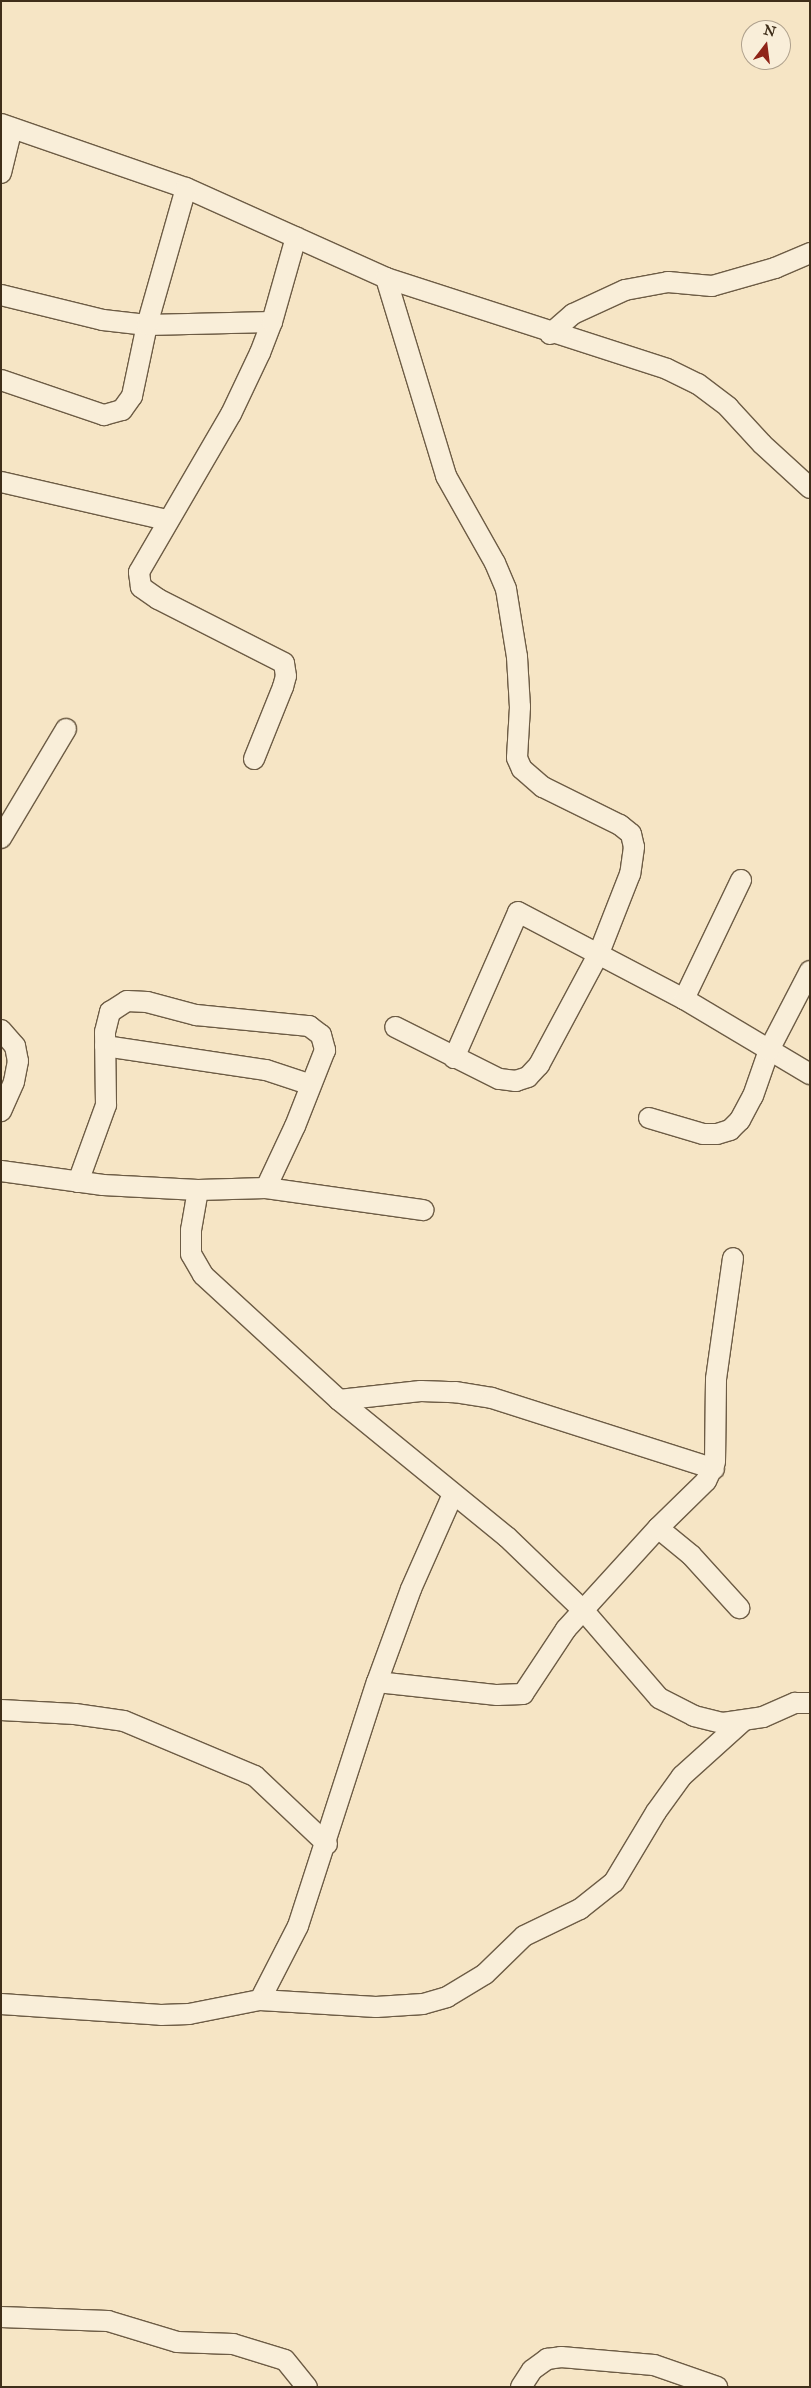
<!DOCTYPE html>
<html>
<head>
<meta charset="utf-8">
<style>
  body { margin:0 }
  #map { position:relative; width:811px; height:2388px; overflow:hidden; background:#f6e5c5; font-family:"IM FELL Great Primer",serif }
  div>[style] { position:absolute }
  [style*='--x'] { left:calc(var(--x)*1px); top:calc(var(--y)*1px); width:calc(var(--w)*1px); rotate:calc(var(--a)*1deg) }
  .roads { filter:drop-shadow(1px 0 #6d5c45) drop-shadow(-1px 0 #6d5c45) drop-shadow(0 1px #6d5c45) drop-shadow(0 -1px #6d5c45) }
  .street>* { height:20px; margin:-10px; padding:0 10px; transform-origin:10px; border-radius:10px; background:#f9eed9 }
  span { translate:-50% -50%; white-space:nowrap; text-align:center; line-height:1.15; -webkit-text-stroke:4px #f9eed9; paint-order:stroke }
  .frame { position:absolute; inset:0; border:2px solid #3f2e1a; pointer-events:none }
  .north { position:absolute; left:741px; top:20px; width:50px; height:50px; box-sizing:border-box; background:#f9eed9; border:1px solid #afa18d; border-radius:50%; rotate:15deg; font-size:14px; font-weight:700; line-height:20px; text-align:center; color:#3f2e1a }
  .north::after { content:''; display:block; margin:auto; width:18px; height:22px; background:#8f2418; clip-path:polygon(50% 0,100% 100%,50% 72%,0 100%) }
</style>
</head>
<body>
<div id="map">
  <div class="roads">
    <div class="street">
      <i style="--x:1;--y:124;--w:196;--a:19.1"></i>
      <i style="--x:186;--y:188;--w:219;--a:24.2"></i>
      <i style="--x:386;--y:278;--w:295;--a:17.9"></i>
      <i style="--x:667;--y:369;--w:34;--a:26"></i>
      <i style="--x:698;--y:384;--w:38;--a:37"></i>
      <i style="--x:728;--y:407;--w:50;--a:47.4"></i>
      <i style="--x:762;--y:444;--w:65;--a:42.5"></i>
      <i style="--x:1;--y:173;--w:46;--a:-76.3"></i>
      <i style="--x:386;--y:278;--w:207;--a:73.1"></i>
      <i style="--x:446;--y:476;--w:100;--a:60.6"></i>
      <i style="--x:495;--y:563;--w:28;--a:67"></i>
      <i style="--x:506;--y:589;--w:69;--a:80.8"></i>
      <i style="--x:517;--y:657;--w:50;--a:86.6"></i>
      <i style="--x:520;--y:707;--w:51;--a:93.4"></i>
      <i style="--x:517;--y:758;--w:12;--a:66"></i>
      <i style="--x:522;--y:769;--w:28;--a:41"></i>
      <i style="--x:543;--y:787;--w:86;--a:26.3"></i>
      <i style="--x:620;--y:825;--w:14;--a:39"></i>
      <i style="--x:631;--y:834;--w:13;--a:77"></i>
      <i style="--x:634;--y:847;--w:27;--a:98"></i>
      <i style="--x:630;--y:874;--w:85;--a:111.4"></i>
      <i style="--x:599;--y:953;--w:127;--a:118.2"></i>
      <i style="--x:539;--y:1065;--w:16;--a:133"></i>
      <i style="--x:528;--y:1077;--w:13;--a:162"></i>
      <i style="--x:516;--y:1081;--w:17;--a:-173"></i>
      <i style="--x:499;--y:1079;--w:116;--a:-153.4"></i>
      <i style="--x:1;--y:295;--w:105;--a:13.8"></i>
      <i style="--x:103;--y:320;--w:44;--a:6.5"></i>
      <i style="--x:147;--y:325;--w:125;--a:-1.4"></i>
      <i style="--x:550;--y:334;--w:30;--a:-41"></i>
      <i style="--x:573;--y:314;--w:57;--a:-24.8"></i>
      <i style="--x:625;--y:290;--w:44;--a:-10.5"></i>
      <i style="--x:668;--y:282;--w:44;--a:5.2"></i>
      <i style="--x:712;--y:286;--w:66;--a:-15.9"></i>
      <i style="--x:775;--y:268;--w:38;--a:-23"></i>
      <i style="--x:1;--y:380;--w:109;--a:18.8"></i>
      <i style="--x:104;--y:415;--w:19;--a:-16"></i>
      <i style="--x:122;--y:410;--w:17;--a:-54"></i>
      <i style="--x:132;--y:396;--w:73;--a:-78.1"></i>
      <i style="--x:147;--y:325;--w:142;--a:-74.1"></i>
      <i style="--x:1;--y:482;--w:170;--a:12.9"></i>
      <i style="--x:254;--y:759;--w:78;--a:-68.1"></i>
      <i style="--x:283;--y:687;--w:11;--a:-75"></i>
      <i style="--x:286;--y:676;--w:13;--a:-99"></i>
      <i style="--x:284;--y:663;--w:141;--a:-153.1"></i>
      <i style="--x:158;--y:599;--w:21;--a:-145"></i>
      <i style="--x:141;--y:587;--w:15;--a:-98"></i>
      <i style="--x:139;--y:572;--w:183;--a:-59.8"></i>
      <i style="--x:231;--y:414;--w:68;--a:-64.6"></i>
      <i style="--x:260;--y:353;--w:33;--a:-69"></i>
      <i style="--x:272;--y:322;--w:88;--a:-74.2"></i>
      <i style="--x:1;--y:838;--w:127;--a:-59.2"></i>
      <i style="--x:684;--y:999;--w:132;--a:-64.4"></i>
      <i style="--x:1;--y:1030;--w:21;--a:49"></i>
      <i style="--x:15;--y:1046;--w:15;--a:79"></i>
      <i style="--x:18;--y:1061;--w:21;--a:101"></i>
      <i style="--x:14;--y:1082;--w:32;--a:114"></i>
      <i style="--x:105;--y:1046;--w:163;--a:8.5"></i>
      <i style="--x:266;--y:1070;--w:47;--a:18.4"></i>
      <i style="--x:454;--y:1058;--w:159;--a:-66.3"></i>
      <i style="--x:518;--y:912;--w:187;--a:27.7"></i>
      <i style="--x:684;--y:999;--w:147;--a:30.8"></i>
      <i style="--x:649;--y:1118;--w:56;--a:16.5"></i>
      <i style="--x:703;--y:1134;--w:14;--a:0"></i>
      <i style="--x:717;--y:1134;--w:14;--a:-17"></i>
      <i style="--x:730;--y:1130;--w:14;--a:-45"></i>
      <i style="--x:740;--y:1120;--w:27;--a:-62"></i>
      <i style="--x:753;--y:1096;--w:49;--a:-70.8"></i>
      <i style="--x:769;--y:1050;--w:89;--a:-62.6"></i>
      <i style="--x:1;--y:1171;--w:103;--a:7.8"></i>
      <i style="--x:103;--y:1185;--w:95;--a:3"></i>
      <i style="--x:198;--y:1190;--w:68;--a:-1.7"></i>
      <i style="--x:266;--y:1188;--w:159;--a:8"></i>
      <i style="--x:78;--y:1182;--w:82;--a:-70"></i>
      <i style="--x:106;--y:1105;--w:73;--a:-90.8"></i>
      <i style="--x:105;--y:1032;--w:21;--a:-76"></i>
      <i style="--x:110;--y:1012;--w:20;--a:-33"></i>
      <i style="--x:127;--y:1001;--w:20;--a:3"></i>
      <i style="--x:147;--y:1002;--w:51;--a:14.9"></i>
      <i style="--x:196;--y:1015;--w:114;--a:5.6"></i>
      <i style="--x:309;--y:1026;--w:15;--a:37"></i>
      <i style="--x:321;--y:1035;--w:16;--a:75"></i>
      <i style="--x:325;--y:1050;--w:82;--a:111.5"></i>
      <i style="--x:295;--y:1126;--w:68;--a:115.1"></i>
      <i style="--x:198;--y:1190;--w:41;--a:99.9"></i>
      <i style="--x:191;--y:1230;--w:24;--a:90"></i>
      <i style="--x:191;--y:1254;--w:24;--a:60"></i>
      <i style="--x:203;--y:1275;--w:185;--a:42.6"></i>
      <i style="--x:339;--y:1400;--w:217;--a:39.2"></i>
      <i style="--x:507;--y:1537;--w:107;--a:43.9"></i>
      <i style="--x:584;--y:1611;--w:115;--a:49.2"></i>
      <i style="--x:659;--y:1698;--w:39;--a:27"></i>
      <i style="--x:694;--y:1716;--w:30;--a:14"></i>
      <i style="--x:723;--y:1723;--w:40;--a:-8.5"></i>
      <i style="--x:763;--y:1717;--w:35;--a:-24"></i>
      <i style="--x:795;--y:1703;--w:15;--a:0"></i>
      <i style="--x:339;--y:1400;--w:82;--a:-6.3"></i>
      <i style="--x:421;--y:1391;--w:34;--a:2"></i>
      <i style="--x:455;--y:1392;--w:37;--a:9"></i>
      <i style="--x:492;--y:1398;--w:233;--a:17.7"></i>
      <i style="--x:658;--y:1528;--w:43;--a:39.3"></i>
      <i style="--x:691;--y:1555;--w:72;--a:47.8"></i>
      <i style="--x:377;--y:1682;--w:121;--a:6.2"></i>
      <i style="--x:497;--y:1695;--w:26;--a:-2"></i>
      <i style="--x:523;--y:1694;--w:78;--a:-56.5"></i>
      <i style="--x:566;--y:1629;--w:137;--a:-47.7"></i>
      <i style="--x:658;--y:1528;--w:67;--a:-44.4"></i>
      <i style="--x:706;--y:1481;--w:21;--a:-65"></i>
      <i style="--x:715;--y:1462;--w:83;--a:-89.3"></i>
      <i style="--x:716;--y:1379;--w:122;--a:-82"></i>
      <i style="--x:1;--y:1710;--w:74;--a:3.1"></i>
      <i style="--x:75;--y:1714;--w:49;--a:8.1"></i>
      <i style="--x:124;--y:1721;--w:142;--a:22.8"></i>
      <i style="--x:255;--y:1776;--w:99;--a:43.4"></i>
      <i style="--x:260;--y:2000;--w:83;--a:-62.8"></i>
      <i style="--x:298;--y:1926;--w:256;--a:-72.1"></i>
      <i style="--x:377;--y:1682;--w:99;--a:-69.9"></i>
      <i style="--x:411;--y:1589;--w:104;--a:-66.1"></i>
      <i style="--x:1;--y:2004;--w:160;--a:3.9"></i>
      <i style="--x:161;--y:2015;--w:28;--a:-2"></i>
      <i style="--x:189;--y:2014;--w:72;--a:-11.2"></i>
      <i style="--x:260;--y:2000;--w:116;--a:3.5"></i>
      <i style="--x:376;--y:2007;--w:47;--a:-3.7"></i>
      <i style="--x:423;--y:2004;--w:25;--a:-16"></i>
      <i style="--x:447;--y:1997;--w:44;--a:-31.2"></i>
      <i style="--x:485;--y:1974;--w:54;--a:-44.3"></i>
      <i style="--x:524;--y:1936;--w:62;--a:-25.7"></i>
      <i style="--x:580;--y:1909;--w:43;--a:-38.5"></i>
      <i style="--x:614;--y:1882;--w:82;--a:-59"></i>
      <i style="--x:656;--y:1812;--w:44;--a:-54.2"></i>
      <i style="--x:682;--y:1776;--w:81;--a:-42"></i>
      <i style="--x:1;--y:2317;--w:107;--a:2.1"></i>
      <i style="--x:108;--y:2321;--w:72;--a:16.9"></i>
      <i style="--x:177;--y:2342;--w:56;--a:2"></i>
      <i style="--x:233;--y:2344;--w:54;--a:17.1"></i>
      <i style="--x:285;--y:2360;--w:35;--a:51"></i>
      <i style="--x:521;--y:2387;--w:20;--a:-57"></i>
      <i style="--x:532;--y:2370;--w:19;--a:-36"></i>
      <i style="--x:547;--y:2359;--w:14;--a:-8"></i>
      <i style="--x:561;--y:2357;--w:93;--a:4.9"></i>
      <i style="--x:654;--y:2365;--w:67;--a:19.2"></i>
    </div>
  </div>
  <div class="frame"></div>
  <div class="north">N</div>
</div>
</body>
</html>
